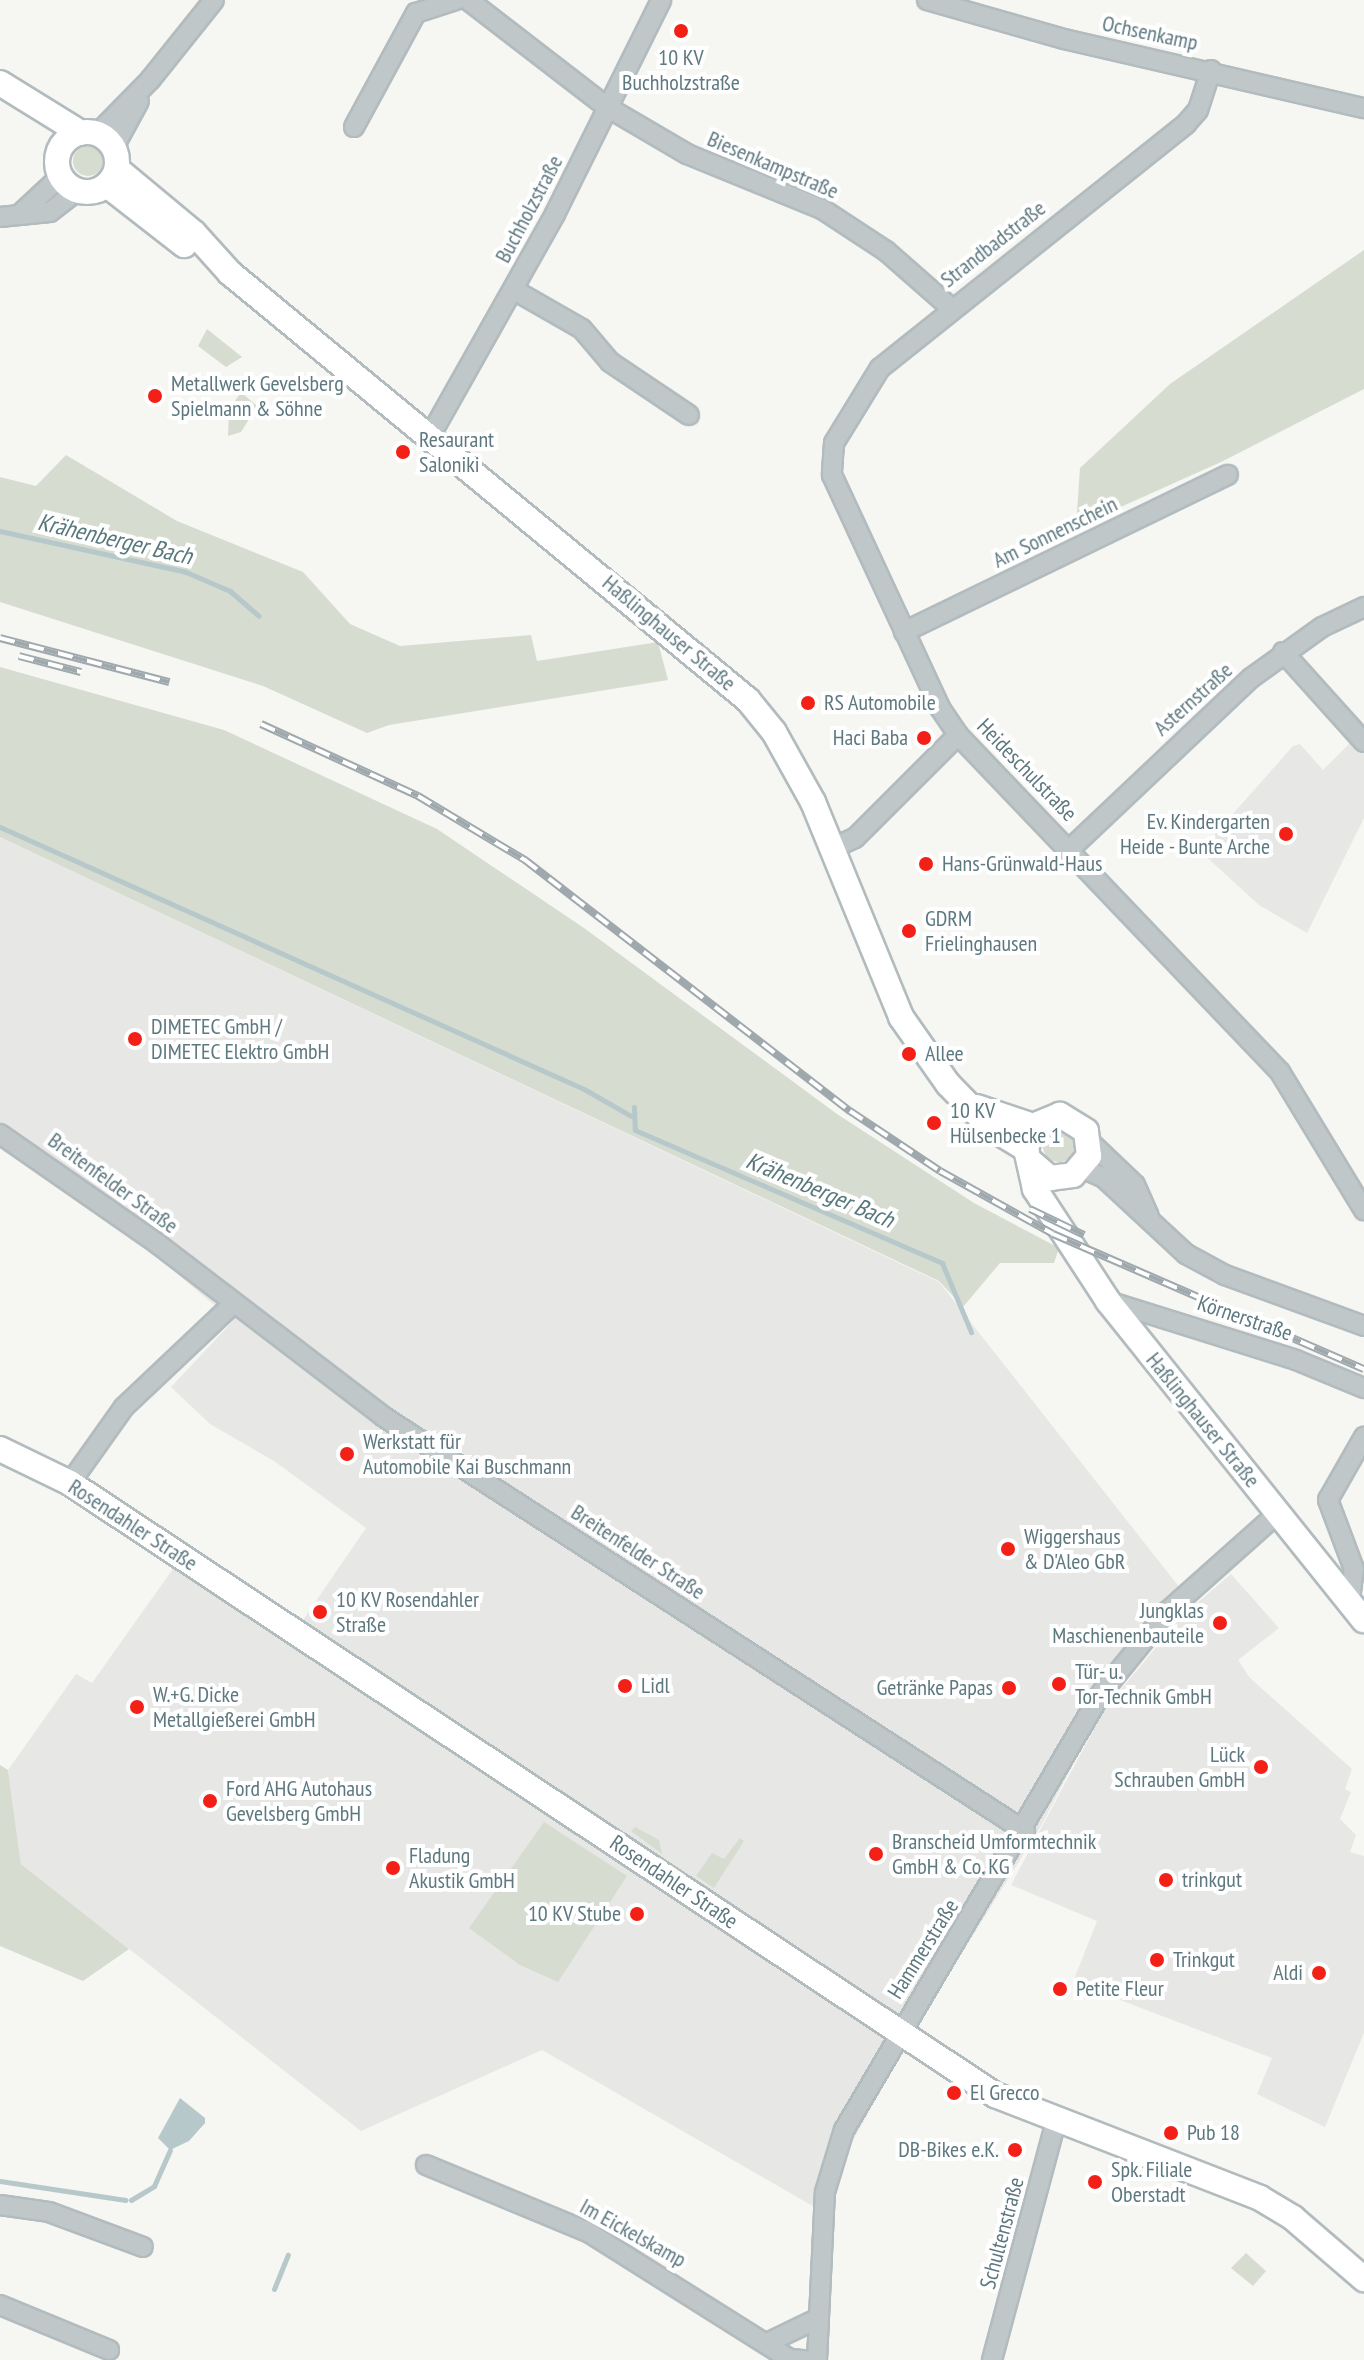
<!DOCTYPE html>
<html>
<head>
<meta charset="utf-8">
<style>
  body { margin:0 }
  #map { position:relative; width:1364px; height:2360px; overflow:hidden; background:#f6f6f2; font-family:"PT Sans Narrow",sans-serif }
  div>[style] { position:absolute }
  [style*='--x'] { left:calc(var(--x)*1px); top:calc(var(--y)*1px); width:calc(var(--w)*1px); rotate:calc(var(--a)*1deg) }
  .built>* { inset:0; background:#e7e7e6 }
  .green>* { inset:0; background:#d7dcd1 }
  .round { border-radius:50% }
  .water>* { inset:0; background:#b6c8ca }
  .stream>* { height:5px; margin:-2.5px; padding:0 2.5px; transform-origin:2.5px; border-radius:2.5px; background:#b6c8ca }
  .roads { filter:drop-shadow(2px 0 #b2bbbe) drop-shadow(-2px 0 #b2bbbe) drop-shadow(0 2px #b2bbbe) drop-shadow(0 -2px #b2bbbe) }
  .minor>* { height:18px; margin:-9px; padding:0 9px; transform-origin:9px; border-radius:9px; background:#c0c7c9 }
  .secondary>* { height:24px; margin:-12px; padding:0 12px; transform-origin:12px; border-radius:12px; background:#fff }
  .secondary>.ring { margin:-12px; padding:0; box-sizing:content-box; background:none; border:24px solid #fff; border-radius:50% }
  .rail>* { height:8px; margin-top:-4px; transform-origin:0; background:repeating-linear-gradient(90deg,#fff 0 15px,#9fa9ad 0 30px); box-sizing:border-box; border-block:2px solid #9fa9ad }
  .dots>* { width:22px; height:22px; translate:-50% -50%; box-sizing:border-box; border:4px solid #fff; border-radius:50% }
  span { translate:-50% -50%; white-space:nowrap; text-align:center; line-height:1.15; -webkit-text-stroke:8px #fff; paint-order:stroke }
  .street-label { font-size:22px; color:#5e7880 }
  .poi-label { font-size:22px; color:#5e7880 }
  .left { translate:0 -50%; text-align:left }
  .right { translate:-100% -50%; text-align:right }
  .water-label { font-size:24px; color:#59787c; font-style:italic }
</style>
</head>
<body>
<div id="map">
  <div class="built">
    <i style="clip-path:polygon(1352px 741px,1364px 751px,1364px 818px,1307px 933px,1259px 905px,1200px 851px,1293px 746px,1300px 744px,1323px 770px)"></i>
    <i style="clip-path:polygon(0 837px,939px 1282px,1191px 1602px,1107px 1699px,1041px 1826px,911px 2035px,816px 2208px,542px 2050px,361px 2131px,21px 1864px,8px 1770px,76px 1674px,92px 1683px,175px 1566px,288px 1642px,366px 1528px,274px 1461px,210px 1424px,171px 1387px,233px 1321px,23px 1143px,0 1131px)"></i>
    <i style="clip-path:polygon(1231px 1574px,1279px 1628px,1238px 1660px,1250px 1678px,1352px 1769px,1345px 1789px,1351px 1792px,1340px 1819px,1356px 1835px,1350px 1852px,1364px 1856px,1364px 2033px,1325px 2127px,1257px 2094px,1272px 2058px,1073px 1982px,1097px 1921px,1011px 1885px,1104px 1710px,1182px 1616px)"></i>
  </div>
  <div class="green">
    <i class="round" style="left:73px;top:146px;width:30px;height:30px"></i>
    <i style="clip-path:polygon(1364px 250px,1364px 389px,1221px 462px,1076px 527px,1080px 468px,1170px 384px)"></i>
    <i style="clip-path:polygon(207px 329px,242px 357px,226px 367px,198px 346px)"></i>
    <i style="clip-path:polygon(241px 392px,257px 406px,241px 432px,228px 436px,229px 410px)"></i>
    <i style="clip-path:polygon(66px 455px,177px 521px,303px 572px,350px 624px,400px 646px,531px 635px,537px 661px,658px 642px,668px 680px,389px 725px,367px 733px,263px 686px,0 602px,0 477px,36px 486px)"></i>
    <i style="clip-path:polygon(0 667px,224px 730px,437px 829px,584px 928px,837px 1114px,974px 1203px,1059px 1248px,1054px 1263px,1000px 1263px,963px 1307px,939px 1281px,0 837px)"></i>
    <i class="round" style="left:1043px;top:1130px;width:32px;height:32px"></i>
    <i style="clip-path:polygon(0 1765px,8px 1770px,21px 1864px,129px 1949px,83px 1981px,0 1946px)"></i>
    <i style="clip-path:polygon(544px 1822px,627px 1876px,558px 1982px,520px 1965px,469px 1928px)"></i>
    <i style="clip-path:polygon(635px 1827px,659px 1840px,662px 1854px,631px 1831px)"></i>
    <i style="clip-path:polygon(740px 1838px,744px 1841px,714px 1888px,696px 1876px,712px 1853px,724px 1859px)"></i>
    <i style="clip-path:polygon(1246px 2253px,1266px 2271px,1253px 2286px,1231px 2268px)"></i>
  </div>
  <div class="water">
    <i style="clip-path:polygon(180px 2098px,205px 2118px,205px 2123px,189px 2141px,170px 2150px,158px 2138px)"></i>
  </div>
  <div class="stream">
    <i style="--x:0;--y:531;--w:190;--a:12.4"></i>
    <i style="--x:186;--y:572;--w:48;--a:23.4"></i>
    <i style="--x:230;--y:591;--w:38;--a:41"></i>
    <i style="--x:0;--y:827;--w:640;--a:24.16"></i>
    <i style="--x:584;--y:1089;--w:54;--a:29.9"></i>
    <i style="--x:634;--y:1107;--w:23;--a:88"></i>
    <i style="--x:635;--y:1130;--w:335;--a:23.4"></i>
    <i style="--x:942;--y:1263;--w:75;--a:67.2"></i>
    <i style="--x:0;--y:2181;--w:127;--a:8.6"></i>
    <i style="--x:131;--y:2200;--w:27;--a:-31"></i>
    <i style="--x:154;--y:2186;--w:39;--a:-66"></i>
    <i style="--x:274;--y:2289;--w:37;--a:-68"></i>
  </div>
  <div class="roads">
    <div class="minor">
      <i style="--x:468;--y:0;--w:175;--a:37.6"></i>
      <i style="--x:607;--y:107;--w:93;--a:30.4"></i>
      <i style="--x:687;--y:154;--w:146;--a:22.2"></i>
      <i style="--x:822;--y:209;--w:77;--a:33.3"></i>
      <i style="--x:886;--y:251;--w:85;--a:41.2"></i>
      <i style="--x:927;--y:0;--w:142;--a:15.9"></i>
      <i style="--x:1064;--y:39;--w:308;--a:13"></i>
      <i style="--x:1211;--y:70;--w:42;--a:108"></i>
      <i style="--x:1198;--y:110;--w:18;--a:131"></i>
      <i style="--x:1186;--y:124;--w:391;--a:141.4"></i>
      <i style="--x:880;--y:368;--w:88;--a:121.5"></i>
      <i style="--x:834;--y:443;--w:32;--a:94"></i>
      <i style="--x:832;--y:475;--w:257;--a:65.1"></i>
      <i style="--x:940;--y:708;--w:32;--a:56"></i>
      <i style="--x:958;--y:735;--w:466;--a:46.3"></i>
      <i style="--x:1280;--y:1072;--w:162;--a:58.7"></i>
      <i style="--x:354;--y:127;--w:130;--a:-61.5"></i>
      <i style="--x:416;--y:13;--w:42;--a:-18"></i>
      <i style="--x:97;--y:134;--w:76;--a:-45.5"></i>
      <i style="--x:150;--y:80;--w:102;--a:-51.3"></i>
      <i style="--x:114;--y:147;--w:52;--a:-61.5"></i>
      <i style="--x:20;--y:214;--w:56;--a:-42.8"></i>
      <i style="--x:0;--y:217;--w:50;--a:-5.7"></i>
      <i style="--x:50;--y:212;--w:34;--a:-38"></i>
      <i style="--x:514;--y:290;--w:78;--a:29.8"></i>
      <i style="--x:582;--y:329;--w:43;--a:49.7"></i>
      <i style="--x:610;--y:362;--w:95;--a:33.9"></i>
      <i style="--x:430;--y:436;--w:255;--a:-60.6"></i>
      <i style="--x:555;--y:214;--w:239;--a:-63.6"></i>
      <i style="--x:904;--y:632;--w:360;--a:-25.9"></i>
      <i style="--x:1283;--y:652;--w:121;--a:48"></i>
      <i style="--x:831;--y:849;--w:26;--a:-25"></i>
      <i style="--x:855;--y:838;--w:146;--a:-45"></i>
      <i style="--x:1070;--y:849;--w:249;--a:-43.4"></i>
      <i style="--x:1251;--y:678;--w:87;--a:-35.7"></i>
      <i style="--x:1322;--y:627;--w:47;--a:-25.5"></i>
      <i style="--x:0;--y:1134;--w:193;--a:34.8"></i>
      <i style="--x:158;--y:1244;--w:285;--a:37.4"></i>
      <i style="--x:384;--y:1417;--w:763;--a:32.86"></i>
      <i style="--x:1090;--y:1142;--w:62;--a:43.7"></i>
      <i style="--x:1135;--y:1185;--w:34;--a:66"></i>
      <i style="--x:1082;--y:1168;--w:24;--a:24"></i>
      <i style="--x:1104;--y:1178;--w:112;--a:42.8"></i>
      <i style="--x:1186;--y:1254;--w:44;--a:28.3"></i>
      <i style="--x:1225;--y:1275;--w:148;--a:20.1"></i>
      <i style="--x:1108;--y:1301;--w:197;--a:17.4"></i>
      <i style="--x:1296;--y:1360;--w:74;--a:22.4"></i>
      <i style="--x:70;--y:1483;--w:93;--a:-54.6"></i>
      <i style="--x:124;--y:1407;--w:149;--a:-43.4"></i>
      <i style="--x:1350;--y:1600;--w:31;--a:-83"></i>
      <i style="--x:1354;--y:1569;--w:74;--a:-110.6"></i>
      <i style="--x:1328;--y:1500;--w:73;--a:-60.3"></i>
      <i style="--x:426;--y:2165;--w:175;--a:22.5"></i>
      <i style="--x:588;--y:2232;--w:239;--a:32.2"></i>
      <i style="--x:790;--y:2359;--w:16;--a:4"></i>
      <i style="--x:0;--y:2205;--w:49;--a:8.1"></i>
      <i style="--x:49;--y:2212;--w:100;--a:20.4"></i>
      <i style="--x:0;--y:2305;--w:118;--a:22.4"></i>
      <i style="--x:767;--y:2343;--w:55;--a:-25.6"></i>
      <i style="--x:817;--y:2360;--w:168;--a:-87.3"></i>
      <i style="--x:825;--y:2192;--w:65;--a:-73"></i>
      <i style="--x:844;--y:2130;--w:508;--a:-59.5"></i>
      <i style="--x:1102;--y:1692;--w:104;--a:-50.8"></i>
      <i style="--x:1168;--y:1611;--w:147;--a:-41.7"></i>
      <i style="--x:992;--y:2360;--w:251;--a:-75"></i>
    </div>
    <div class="secondary">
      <i style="--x:0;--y:83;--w:95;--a:31.7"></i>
      <i class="ring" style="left:57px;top:132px;width:36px;height:36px"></i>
      <i style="--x:117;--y:169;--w:100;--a:39.7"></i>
      <i style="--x:194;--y:233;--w:54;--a:48"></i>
      <i style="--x:230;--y:273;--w:671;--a:39.5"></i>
      <i style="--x:748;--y:700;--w:41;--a:50.9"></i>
      <i style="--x:774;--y:732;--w:80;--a:60.9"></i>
      <i style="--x:813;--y:802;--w:232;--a:67.7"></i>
      <i style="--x:901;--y:1017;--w:82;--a:55"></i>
      <i style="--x:948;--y:1084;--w:60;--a:45.7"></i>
      <i style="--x:990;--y:1127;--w:42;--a:31.4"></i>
      <i style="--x:107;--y:185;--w:98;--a:37.9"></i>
      <i style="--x:977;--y:1107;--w:59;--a:18.7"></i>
      <i style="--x:1029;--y:1160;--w:28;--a:41"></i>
      <i style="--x:1050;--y:1178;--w:23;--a:-7"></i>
      <i style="--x:1073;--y:1175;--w:25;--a:-50"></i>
      <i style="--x:1089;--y:1156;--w:25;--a:-97"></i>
      <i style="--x:1086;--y:1131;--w:31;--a:-148"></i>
      <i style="--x:1060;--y:1115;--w:29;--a:158"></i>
      <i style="--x:1033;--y:1126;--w:24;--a:107"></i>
      <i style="--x:1026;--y:1149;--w:41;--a:77.3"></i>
      <i style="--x:1035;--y:1189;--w:134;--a:56.9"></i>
      <i style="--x:1108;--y:1301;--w:409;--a:51.3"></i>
      <i style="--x:0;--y:1449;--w:78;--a:25.9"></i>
      <i style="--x:70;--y:1483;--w:1109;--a:33.49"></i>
      <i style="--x:995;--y:2095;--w:284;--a:21.2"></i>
      <i style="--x:1260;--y:2198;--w:39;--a:31"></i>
      <i style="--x:1293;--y:2218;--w:94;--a:40.7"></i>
    </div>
  </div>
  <div class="rail">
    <i style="--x:0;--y:638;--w:175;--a:14.6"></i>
    <i style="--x:19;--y:656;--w:64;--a:14.5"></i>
    <i style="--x:261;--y:724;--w:173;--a:24.6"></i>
    <i style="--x:418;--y:796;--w:125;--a:30.9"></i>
    <i style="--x:525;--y:860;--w:411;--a:37.7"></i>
    <i style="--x:850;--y:1111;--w:108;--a:33.7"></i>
    <i style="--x:940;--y:1171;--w:129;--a:29.1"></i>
    <i style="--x:1053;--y:1234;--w:339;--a:23.5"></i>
    <i style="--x:1030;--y:1209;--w:60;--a:25.7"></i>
  </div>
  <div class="dots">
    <i style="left:681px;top:31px;background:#f22016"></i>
    <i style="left:155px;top:396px;background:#f22016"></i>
    <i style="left:403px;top:452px;background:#f22016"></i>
    <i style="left:808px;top:703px;background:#f22016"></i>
    <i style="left:924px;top:738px;background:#f22016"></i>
    <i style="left:1286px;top:834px;background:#f22016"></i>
    <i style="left:926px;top:864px;background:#f22016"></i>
    <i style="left:909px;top:931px;background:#f22016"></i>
    <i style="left:135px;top:1039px;background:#f22016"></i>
    <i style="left:909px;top:1054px;background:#f22016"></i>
    <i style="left:934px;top:1123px;background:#f22016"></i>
    <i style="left:347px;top:1454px;background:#f22016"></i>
    <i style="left:1008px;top:1549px;background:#f22016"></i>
    <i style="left:320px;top:1612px;background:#f22016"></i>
    <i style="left:1220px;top:1623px;background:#f22016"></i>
    <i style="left:1059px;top:1684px;background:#f22016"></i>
    <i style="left:625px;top:1686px;background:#f22016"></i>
    <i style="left:1009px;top:1688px;background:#f22016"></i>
    <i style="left:137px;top:1707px;background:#f22016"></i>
    <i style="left:1261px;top:1767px;background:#f22016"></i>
    <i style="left:210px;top:1801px;background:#f22016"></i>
    <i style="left:876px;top:1854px;background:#f22016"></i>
    <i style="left:393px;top:1868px;background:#f22016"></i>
    <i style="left:1166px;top:1880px;background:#f22016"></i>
    <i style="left:637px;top:1914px;background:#f22016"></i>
    <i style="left:1157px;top:1960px;background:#f22016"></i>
    <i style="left:1319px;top:1973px;background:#f22016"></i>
    <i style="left:1060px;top:1989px;background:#f22016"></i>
    <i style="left:954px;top:2093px;background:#f22016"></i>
    <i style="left:1171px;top:2133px;background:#f22016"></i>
    <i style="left:1015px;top:2150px;background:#f22016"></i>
    <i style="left:1095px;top:2182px;background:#f22016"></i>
  </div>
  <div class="street-label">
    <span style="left:1150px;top:33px;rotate:12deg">Ochsenkamp</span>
    <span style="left:773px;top:165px;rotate:23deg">Biesenkampstraße</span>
    <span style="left:529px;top:209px;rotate:-62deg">Buchholzstraße</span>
    <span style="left:993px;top:244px;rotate:-38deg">Strandbadstraße</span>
    <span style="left:1055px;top:532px;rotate:-26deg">Am Sonnenschein</span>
    <span style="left:669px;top:633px;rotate:40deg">Haßlinghauser Straße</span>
    <span style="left:1193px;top:699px;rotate:-42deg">Asternstraße</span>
    <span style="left:1027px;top:770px;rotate:46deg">Heideschulstraße</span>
    <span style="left:113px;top:1183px;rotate:36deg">Breitenfelder Straße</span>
    <span style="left:1245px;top:1318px;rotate:19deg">Körnerstraße</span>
    <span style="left:1203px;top:1420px;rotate:51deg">Haßlinghauser Straße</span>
    <span style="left:133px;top:1525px;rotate:33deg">Rosendahler Straße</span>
    <span style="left:638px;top:1552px;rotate:33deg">Breitenfelder Straße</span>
    <span style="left:674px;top:1882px;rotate:34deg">Rosendahler Straße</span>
    <span style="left:923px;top:1949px;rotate:-58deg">Hammerstraße</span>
    <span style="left:633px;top:2233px;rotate:29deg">Im Eickelskamp</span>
    <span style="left:1002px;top:2233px;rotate:-75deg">Schultenstraße</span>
  </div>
  <div class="poi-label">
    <span style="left:681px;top:70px">10 KV<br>Buchholzstraße</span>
    <span class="left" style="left:171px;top:396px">Metallwerk Gevelsberg<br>Spielmann &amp; Söhne</span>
    <span class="left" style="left:419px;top:452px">Resaurant<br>Saloniki</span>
    <span class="left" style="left:824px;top:703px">RS Automobile</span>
    <span class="right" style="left:908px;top:738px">Haci Baba</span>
    <span class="right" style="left:1270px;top:834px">Ev. Kindergarten<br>Heide - Bunte Arche</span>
    <span class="left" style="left:942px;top:864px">Hans-Grünwald-Haus</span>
    <span class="left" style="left:925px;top:931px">GDRM<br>Frielinghausen</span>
    <span class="left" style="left:151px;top:1039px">DIMETEC GmbH /<br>DIMETEC Elektro GmbH</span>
    <span class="left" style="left:925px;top:1054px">Allee</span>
    <span class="left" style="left:950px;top:1123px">10 KV<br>Hülsenbecke 1</span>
    <span class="left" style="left:363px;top:1454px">Werkstatt für<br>Automobile Kai Buschmann</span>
    <span class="left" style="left:1024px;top:1549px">Wiggershaus<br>&amp; D'Aleo GbR</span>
    <span class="left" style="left:336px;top:1612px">10 KV Rosendahler<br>Straße</span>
    <span class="right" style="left:1204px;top:1623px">Jungklas<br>Maschienenbauteile</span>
    <span class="left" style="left:1075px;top:1684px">Tür- u.<br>Tor-Technik GmbH</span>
    <span class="left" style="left:641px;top:1686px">Lidl</span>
    <span class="right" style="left:993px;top:1688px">Getränke Papas</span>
    <span class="left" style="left:153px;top:1707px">W.+G. Dicke<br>Metallgießerei GmbH</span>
    <span class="right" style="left:1245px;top:1767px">Lück<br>Schrauben GmbH</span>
    <span class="left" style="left:226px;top:1801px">Ford AHG Autohaus<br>Gevelsberg GmbH</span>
    <span class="left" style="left:892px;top:1854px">Branscheid Umformtechnik<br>GmbH &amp; Co. KG</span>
    <span class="left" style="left:409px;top:1868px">Fladung<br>Akustik GmbH</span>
    <span class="left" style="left:1182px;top:1880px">trinkgut</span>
    <span class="right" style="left:621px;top:1914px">10 KV Stube</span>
    <span class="left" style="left:1173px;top:1960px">Trinkgut</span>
    <span class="right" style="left:1303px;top:1973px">Aldi</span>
    <span class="left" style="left:1076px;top:1989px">Petite Fleur</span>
    <span class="left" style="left:970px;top:2093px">El Grecco</span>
    <span class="left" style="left:1187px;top:2133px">Pub 18</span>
    <span class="right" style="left:999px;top:2150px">DB-Bikes e.K.</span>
    <span class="left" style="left:1111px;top:2182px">Spk. Filiale<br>Oberstadt</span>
  </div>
  <div class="water-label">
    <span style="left:115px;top:539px;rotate:13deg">Krähenberger Bach</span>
    <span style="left:820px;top:1190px;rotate:23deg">Krähenberger Bach</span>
  </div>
</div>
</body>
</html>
